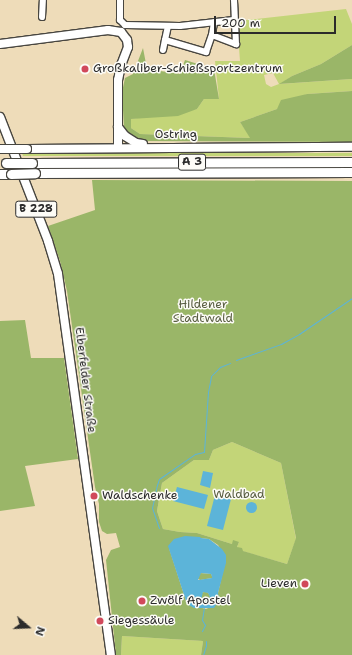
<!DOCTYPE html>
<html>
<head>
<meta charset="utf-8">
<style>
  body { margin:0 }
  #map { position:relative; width:352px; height:655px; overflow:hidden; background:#eedcb9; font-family:"Shantell Sans",sans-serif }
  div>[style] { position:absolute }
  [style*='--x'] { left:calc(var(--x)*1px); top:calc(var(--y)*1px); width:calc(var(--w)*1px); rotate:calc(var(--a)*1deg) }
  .green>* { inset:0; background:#c3d578 }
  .forest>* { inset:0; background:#9ab668 }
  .round { border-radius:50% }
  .water>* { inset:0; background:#5cb4d9 }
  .stream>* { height:1px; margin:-0.5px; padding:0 0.5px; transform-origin:0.5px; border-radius:0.5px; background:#5cb4d9 }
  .roads { filter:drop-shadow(1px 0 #484640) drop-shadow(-1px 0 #484640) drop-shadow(0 1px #484640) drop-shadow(0 -1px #484640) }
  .minor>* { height:6px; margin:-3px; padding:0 3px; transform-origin:3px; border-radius:3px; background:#fff }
  .major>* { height:8px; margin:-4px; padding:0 4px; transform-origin:4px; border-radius:4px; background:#fff }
  .highway>* { height:9px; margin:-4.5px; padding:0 4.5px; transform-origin:4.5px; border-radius:4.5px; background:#fff }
  .bridges { filter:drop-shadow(1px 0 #484640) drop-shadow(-1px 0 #484640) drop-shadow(0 1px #484640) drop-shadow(0 -1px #484640) }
  .major-bridge>* { height:8px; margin:-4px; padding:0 4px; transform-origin:4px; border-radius:4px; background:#fff }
  .highway-bridge>* { height:9px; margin:-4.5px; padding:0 4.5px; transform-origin:4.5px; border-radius:4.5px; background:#fff }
  .dots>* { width:11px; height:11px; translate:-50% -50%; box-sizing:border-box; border:2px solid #fdfcf7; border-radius:50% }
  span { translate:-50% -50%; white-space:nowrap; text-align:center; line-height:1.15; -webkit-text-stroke:3px #fdfcf7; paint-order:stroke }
  .shield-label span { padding:1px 3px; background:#fdfcf7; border:1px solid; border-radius:3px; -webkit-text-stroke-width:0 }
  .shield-label { font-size:11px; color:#2b2b2b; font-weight:700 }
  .poi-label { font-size:12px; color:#2b2b2b }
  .left { translate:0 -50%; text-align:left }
  .right { translate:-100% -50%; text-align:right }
  .street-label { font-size:12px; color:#2b2b2b }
  .park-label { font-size:12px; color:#595e42 }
  .north { position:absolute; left:8px; top:607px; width:40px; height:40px; -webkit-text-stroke:3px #fdfcf7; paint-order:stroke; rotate:109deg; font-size:11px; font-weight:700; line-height:16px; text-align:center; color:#2b2b2b }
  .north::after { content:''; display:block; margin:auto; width:14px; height:18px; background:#2b2b2b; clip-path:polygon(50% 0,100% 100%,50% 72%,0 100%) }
  .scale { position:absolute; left:214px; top:16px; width:122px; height:18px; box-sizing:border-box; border:2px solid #2b2b2b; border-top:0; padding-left:5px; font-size:12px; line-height:14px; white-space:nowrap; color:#2b2b2b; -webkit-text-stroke:3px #fdfcf7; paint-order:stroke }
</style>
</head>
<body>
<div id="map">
  <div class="green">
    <i style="clip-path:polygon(evenodd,346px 9px,352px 24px,352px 45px,321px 64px,292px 76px,280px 84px,352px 79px,352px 91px,307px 94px,277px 109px,240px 122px,251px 138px,140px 134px,131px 128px,131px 119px,197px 109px,204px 99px,219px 99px,215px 61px,240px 61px,237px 21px,346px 9px,273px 73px,279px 84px,271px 87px,266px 84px,264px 75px,273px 73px)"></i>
    <i style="clip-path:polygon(22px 153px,352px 153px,352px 156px,23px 156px)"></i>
    <i style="clip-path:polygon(232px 442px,281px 463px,296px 539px,287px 564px,242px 551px,237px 547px,239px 542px,232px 544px,197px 533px,180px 532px,163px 529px,157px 511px,162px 483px,194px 460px,209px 460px,213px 450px)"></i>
    <i style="clip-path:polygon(122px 636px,203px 641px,201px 655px,121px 655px)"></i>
  </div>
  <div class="forest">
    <i style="clip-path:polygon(352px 45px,352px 79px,279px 84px,292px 76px,321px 64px)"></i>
    <i style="clip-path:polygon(143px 48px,147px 69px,180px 74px,185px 60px,214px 69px,219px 99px,204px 99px,197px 109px,178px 116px,131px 119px,131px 128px,140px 134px,250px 138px,240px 122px,277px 109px,281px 100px,307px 94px,352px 91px,352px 142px,140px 141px,130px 136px,124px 128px,122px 92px,125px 78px,133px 74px)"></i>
    <i style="clip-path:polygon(evenodd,92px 180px,352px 181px,352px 655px,201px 655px,203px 641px,122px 636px,121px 655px,116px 655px,106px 560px,111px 550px,120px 547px,116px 533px,107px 534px,102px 531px,99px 522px,99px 504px,95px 487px,67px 291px,60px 261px,48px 226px,95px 210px,92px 180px,232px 442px,281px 463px,296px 538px,287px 564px,243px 551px,242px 548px,237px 547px,239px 542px,233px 540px,232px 544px,197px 533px,180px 532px,163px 529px,157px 511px,162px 483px,194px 460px,209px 460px,213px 450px,232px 442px,92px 180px,200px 538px,209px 539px,218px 545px,226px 558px,218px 593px,217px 604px,206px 609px,187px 604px,169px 548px,200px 538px)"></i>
    <i style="clip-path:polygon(25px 320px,31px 358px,64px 358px,78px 459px,25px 466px,35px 506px,0 511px,0 321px)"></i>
    <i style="clip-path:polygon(200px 573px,211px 574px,212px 576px,212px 578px,200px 580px,197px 578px)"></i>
    <i class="round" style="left:200px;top:592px;width:10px;height:10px"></i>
  </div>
  <div class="water">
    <i style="clip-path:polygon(203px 471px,213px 473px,210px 488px,200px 485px)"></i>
    <i style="clip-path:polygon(177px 487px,208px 495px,204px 509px,173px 501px)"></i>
    <i style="clip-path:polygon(215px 495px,231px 499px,223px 530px,207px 526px)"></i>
    <i class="round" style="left:245.5px;top:501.5px;width:11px;height:11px"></i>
    <i style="clip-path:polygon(evenodd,185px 536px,200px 537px,201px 538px,209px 539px,222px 549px,226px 555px,226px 563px,218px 593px,219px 600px,214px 608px,194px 608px,187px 604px,168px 546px,174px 539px,185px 536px,201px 573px,211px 574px,212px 577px,212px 578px,198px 580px,201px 573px,185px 536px,203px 592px,208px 593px,210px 597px,204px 603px,201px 600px,203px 592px)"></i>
  </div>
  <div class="stream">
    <i style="--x:236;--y:360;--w:48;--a:-19.6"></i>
    <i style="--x:281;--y:344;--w:21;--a:-29"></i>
    <i style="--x:299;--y:334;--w:64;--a:-34.2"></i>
    <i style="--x:159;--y:528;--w:21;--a:-109"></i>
    <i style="--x:152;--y:508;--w:24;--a:-78"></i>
    <i style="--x:157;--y:485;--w:6;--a:-72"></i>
    <i style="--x:159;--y:479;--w:44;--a:-34.8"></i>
    <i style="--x:195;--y:454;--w:9;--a:-13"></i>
    <i style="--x:204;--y:452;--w:60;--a:-86.2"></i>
    <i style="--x:208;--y:392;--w:16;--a:-79"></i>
    <i style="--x:211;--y:376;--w:13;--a:-45"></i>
    <i style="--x:220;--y:367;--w:11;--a:-22"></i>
    <i style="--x:202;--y:631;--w:7;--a:-63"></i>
    <i style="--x:205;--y:625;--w:6;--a:-121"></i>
    <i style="--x:202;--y:620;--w:12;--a:-81"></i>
    <i style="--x:203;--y:655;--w:9;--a:-72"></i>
    <i style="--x:206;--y:646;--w:5;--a:-90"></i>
  </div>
  <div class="roads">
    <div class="minor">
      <i style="--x:120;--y:0;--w:20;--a:90"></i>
      <i style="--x:120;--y:20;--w:7;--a:45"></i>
      <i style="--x:125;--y:25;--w:55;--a:1"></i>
      <i style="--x:180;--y:26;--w:54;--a:-6.3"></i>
      <i style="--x:42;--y:17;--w:17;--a:-87"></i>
      <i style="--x:168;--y:26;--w:14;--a:102"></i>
      <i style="--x:165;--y:40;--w:43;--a:16.3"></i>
      <i style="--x:206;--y:52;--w:18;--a:-71"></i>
      <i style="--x:212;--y:35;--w:13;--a:-81"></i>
      <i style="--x:212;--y:35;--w:26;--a:21"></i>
      <i style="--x:236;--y:44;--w:44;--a:-92.6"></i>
      <i style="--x:163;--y:50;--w:10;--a:-79"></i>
    </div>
    <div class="major">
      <i style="--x:0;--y:44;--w:109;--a:-7.4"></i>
      <i style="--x:108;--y:30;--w:13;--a:9"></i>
      <i style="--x:121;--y:32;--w:10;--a:53"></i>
      <i style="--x:127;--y:40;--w:7;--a:82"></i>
      <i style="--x:128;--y:47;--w:19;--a:111"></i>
      <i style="--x:121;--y:65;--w:15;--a:101"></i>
      <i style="--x:118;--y:80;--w:68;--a:90"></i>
      <i style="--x:0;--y:117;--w:133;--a:68.8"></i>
      <i style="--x:48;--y:241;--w:34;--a:73"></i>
      <i style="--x:58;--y:274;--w:385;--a:82.1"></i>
      <i style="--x:118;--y:127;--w:11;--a:52"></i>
      <i style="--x:125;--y:136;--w:13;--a:32"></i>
      <i style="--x:136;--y:143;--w:7;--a:8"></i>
      <i style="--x:27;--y:149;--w:325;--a:-0.4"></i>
    </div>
    <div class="highway">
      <i style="--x:32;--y:163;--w:320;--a:-0.2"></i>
      <i style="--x:35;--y:173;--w:317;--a:-0.2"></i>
      <i style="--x:0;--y:174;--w:11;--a:0"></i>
    </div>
  </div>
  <div class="bridges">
    <div class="major-bridge">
      <i style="--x:0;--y:149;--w:27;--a:0"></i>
    </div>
    <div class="highway-bridge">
      <i style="--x:6;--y:163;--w:26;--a:0"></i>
      <i style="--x:11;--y:174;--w:24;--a:-2"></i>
    </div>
  </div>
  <div class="dots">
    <i style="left:85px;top:69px;background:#d1495b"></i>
    <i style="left:94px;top:496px;background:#d1495b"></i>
    <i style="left:305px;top:584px;background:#d1495b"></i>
    <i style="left:142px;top:601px;background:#d1495b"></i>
    <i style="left:100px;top:621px;background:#d1495b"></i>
  </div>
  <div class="shield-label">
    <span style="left:192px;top:162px">A 3</span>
    <span style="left:36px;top:209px">B 228</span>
  </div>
  <div class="poi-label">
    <span class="left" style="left:93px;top:69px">Großkaliber-Schießsportzentrum</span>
    <span class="left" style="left:102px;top:496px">Waldschenke</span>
    <span class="right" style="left:297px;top:584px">Lieven</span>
    <span class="left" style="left:150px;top:601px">Zwölf Apostel</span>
    <span class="left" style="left:108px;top:621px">Siegessäule</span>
  </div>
  <div class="street-label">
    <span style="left:176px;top:135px">Ostring</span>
    <span style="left:85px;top:380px;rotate:83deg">Elberfelder Straße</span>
  </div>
  <div class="park-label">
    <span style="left:203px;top:312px">Hildener<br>Stadtwald</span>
    <span style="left:239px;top:495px">Waldbad</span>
  </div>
  <div class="north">N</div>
  <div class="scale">200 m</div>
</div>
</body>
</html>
